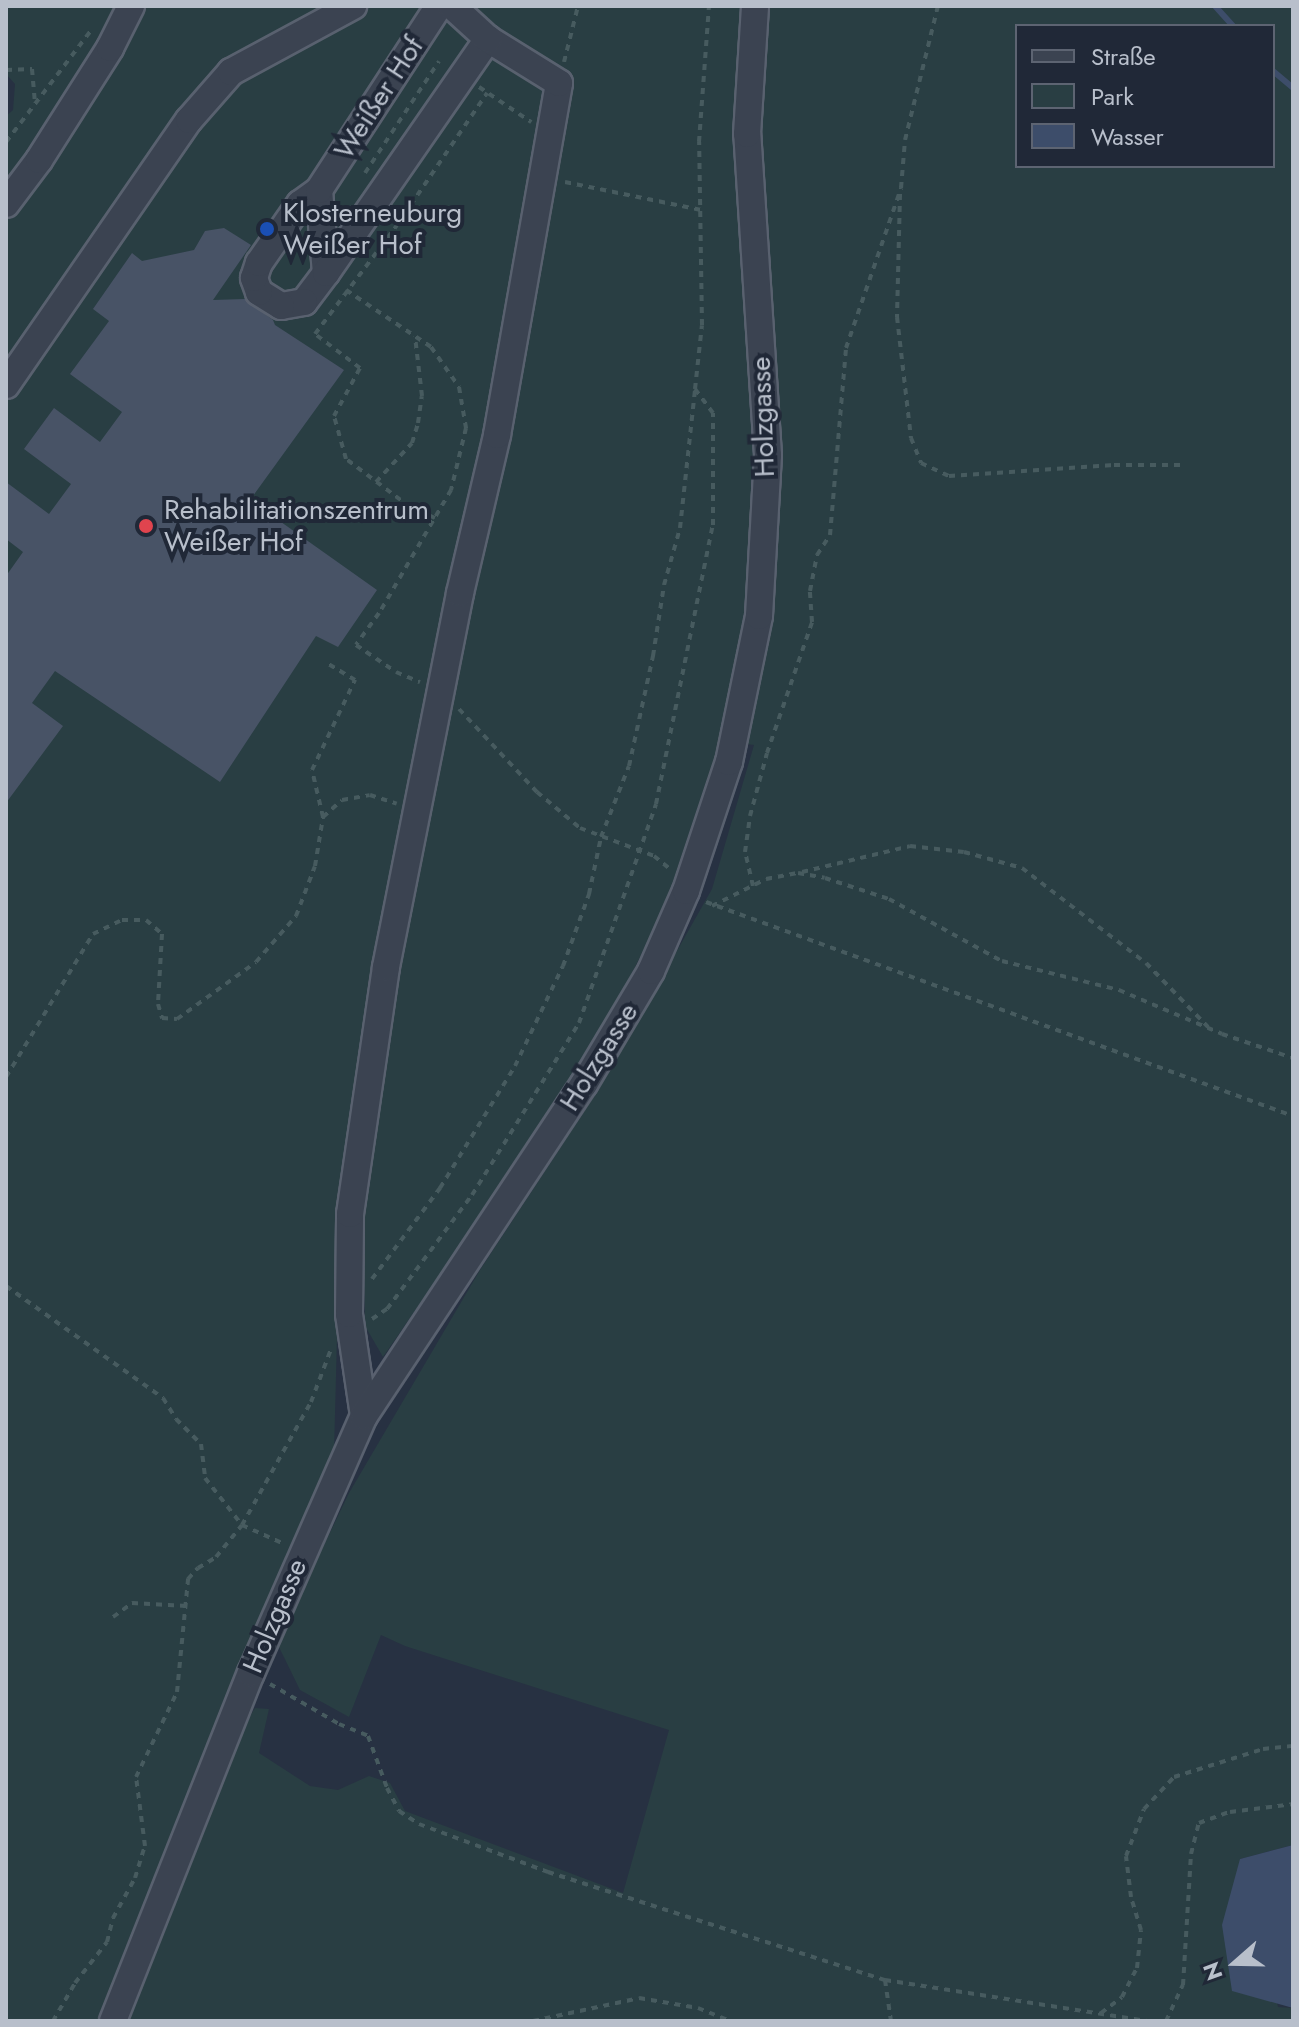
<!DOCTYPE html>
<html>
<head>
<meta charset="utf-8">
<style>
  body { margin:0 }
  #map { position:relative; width:1299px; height:2027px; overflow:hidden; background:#273142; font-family:Jost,sans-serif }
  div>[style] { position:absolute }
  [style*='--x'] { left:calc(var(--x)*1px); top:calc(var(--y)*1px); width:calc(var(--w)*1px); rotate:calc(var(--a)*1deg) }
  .green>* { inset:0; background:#293e43 }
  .water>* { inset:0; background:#3d4d6a }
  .stream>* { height:6px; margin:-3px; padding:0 3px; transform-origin:3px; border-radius:3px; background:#3d4d6a }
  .building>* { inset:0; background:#485366 }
  .path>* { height:4px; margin-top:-2px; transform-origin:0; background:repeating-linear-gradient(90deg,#475b5f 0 6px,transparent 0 12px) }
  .roads { filter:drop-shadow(2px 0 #59616f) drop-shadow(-2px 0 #59616f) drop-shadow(0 2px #59616f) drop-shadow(0 -2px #59616f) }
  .minor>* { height:26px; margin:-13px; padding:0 13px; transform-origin:13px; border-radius:13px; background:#3b4351 }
  .dots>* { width:22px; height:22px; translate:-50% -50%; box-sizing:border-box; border:4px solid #202837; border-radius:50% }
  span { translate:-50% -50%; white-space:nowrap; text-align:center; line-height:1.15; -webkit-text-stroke:8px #202837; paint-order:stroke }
  .street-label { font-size:28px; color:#b8bfcb }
  .poi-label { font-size:28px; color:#b8bfcb }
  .left { translate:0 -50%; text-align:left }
  .frame { position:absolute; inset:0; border:8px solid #b8bfcb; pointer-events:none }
  .legend { position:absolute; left:1015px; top:24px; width:260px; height:144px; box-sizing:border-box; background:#202837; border:2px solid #5d6472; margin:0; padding:10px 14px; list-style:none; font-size:24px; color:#b8bfcb }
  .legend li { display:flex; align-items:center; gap:16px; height:40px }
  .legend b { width:40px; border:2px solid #5d6472 }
  .north { position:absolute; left:1195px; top:1923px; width:80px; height:80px; -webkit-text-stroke:6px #202837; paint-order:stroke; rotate:250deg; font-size:22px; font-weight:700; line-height:32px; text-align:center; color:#b8bfcb }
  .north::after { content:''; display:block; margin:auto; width:28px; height:36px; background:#b8bfcb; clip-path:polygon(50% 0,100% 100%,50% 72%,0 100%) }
</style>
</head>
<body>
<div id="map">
  <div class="green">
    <i style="clip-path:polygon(evenodd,6px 6px,1293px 6px,1293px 1845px,1240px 1859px,1278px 2007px,1293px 2008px,1293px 2021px,6px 2021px,6px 116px,13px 110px,15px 84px,6px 74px,6px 6px,1017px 26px,1273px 26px,1273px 166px,1017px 166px,1017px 26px,6px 6px,724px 741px,754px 745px,712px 889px,597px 1092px,480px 1270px,349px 1493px,277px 1643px,300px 1690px,349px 1717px,381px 1635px,405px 1646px,669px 1730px,623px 1893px,405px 1811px,390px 1783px,369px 1776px,338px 1790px,310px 1786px,259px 1753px,269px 1709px,255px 1708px,227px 1755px,210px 1752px,284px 1562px,334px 1453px,341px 1183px,363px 1187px,365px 1326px,383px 1357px,557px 1105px,598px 1039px,688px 864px,724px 741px)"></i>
  </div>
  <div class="water">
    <i style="clip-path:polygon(1293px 1845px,1293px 2008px,1232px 1991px,1222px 1925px,1240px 1859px)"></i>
  </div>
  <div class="stream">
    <i style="--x:1215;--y:6;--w:27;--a:48"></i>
    <i style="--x:1273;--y:71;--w:26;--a:40"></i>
  </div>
  <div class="building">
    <i style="clip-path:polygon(224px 228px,251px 245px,213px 300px,245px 299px,273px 320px,275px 325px,344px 370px,250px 500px,377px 590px,338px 647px,316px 636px,220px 782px,55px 671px,32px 703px,63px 726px,6px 803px,6px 576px,23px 552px,6px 539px,6px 482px,49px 514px,71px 484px,24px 449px,54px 408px,100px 442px,122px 412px,70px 374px,109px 321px,93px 309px,132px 253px,142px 261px,194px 250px,205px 231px)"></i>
  </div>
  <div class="path">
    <i style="--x:564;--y:62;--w:58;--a:-76"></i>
    <i style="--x:6;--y:70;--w:26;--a:-2"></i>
    <i style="--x:32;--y:69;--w:33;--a:85"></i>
    <i style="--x:479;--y:87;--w:63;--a:33.9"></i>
    <i style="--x:6;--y:142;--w:143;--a:-52.7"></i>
    <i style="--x:365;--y:173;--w:134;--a:-56.5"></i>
    <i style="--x:565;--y:182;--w:139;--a:11.6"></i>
    <i style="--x:900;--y:194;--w:123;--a:91.4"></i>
    <i style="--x:897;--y:317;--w:122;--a:83.4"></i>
    <i style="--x:911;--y:438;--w:27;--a:68"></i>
    <i style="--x:921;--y:463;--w:31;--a:25"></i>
    <i style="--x:949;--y:476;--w:165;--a:-3.8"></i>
    <i style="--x:1114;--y:465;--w:67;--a:0"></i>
    <i style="--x:346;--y:290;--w:102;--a:33.8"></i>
    <i style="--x:431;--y:347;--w:49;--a:55"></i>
    <i style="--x:459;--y:387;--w:42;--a:80.3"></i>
    <i style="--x:466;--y:428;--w:64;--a:103.6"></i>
    <i style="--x:451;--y:490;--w:143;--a:120.3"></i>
    <i style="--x:379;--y:613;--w:39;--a:126"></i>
    <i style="--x:356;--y:645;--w:48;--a:34"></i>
    <i style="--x:396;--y:672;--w:26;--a:23"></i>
    <i style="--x:376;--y:482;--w:53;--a:-47.3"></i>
    <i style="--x:412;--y:443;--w:21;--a:-73"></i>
    <i style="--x:418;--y:423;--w:27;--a:-82"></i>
    <i style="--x:422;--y:396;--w:60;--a:-96.7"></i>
    <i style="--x:435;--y:518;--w:27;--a:-156"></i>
    <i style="--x:410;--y:507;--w:80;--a:-143.1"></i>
    <i style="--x:346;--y:459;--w:45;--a:-105.6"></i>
    <i style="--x:334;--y:416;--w:55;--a:-61.6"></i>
    <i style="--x:360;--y:368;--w:56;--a:-142.9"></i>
    <i style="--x:315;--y:334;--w:136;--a:-53"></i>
    <i style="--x:397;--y:225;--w:160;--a:-55.7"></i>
    <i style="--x:459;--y:709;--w:114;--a:46.8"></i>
    <i style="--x:537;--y:792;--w:56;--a:39.9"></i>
    <i style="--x:580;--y:828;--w:79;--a:20.7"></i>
    <i style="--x:654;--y:856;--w:22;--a:39"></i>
    <i style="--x:323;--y:817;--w:48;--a:-103.2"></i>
    <i style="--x:312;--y:770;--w:100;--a:-64.5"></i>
    <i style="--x:355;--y:680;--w:31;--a:-149"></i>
    <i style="--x:802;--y:872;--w:111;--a:-13.5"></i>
    <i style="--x:910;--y:846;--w:54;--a:6.3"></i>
    <i style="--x:964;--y:852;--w:60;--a:15.4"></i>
    <i style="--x:1022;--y:868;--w:156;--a:37.5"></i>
    <i style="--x:1146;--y:963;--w:89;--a:45.9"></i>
    <i style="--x:753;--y:886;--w:35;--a:-103"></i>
    <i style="--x:745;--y:852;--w:36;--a:-82"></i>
    <i style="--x:750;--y:816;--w:65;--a:-74.9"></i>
    <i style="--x:767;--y:753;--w:139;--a:-71"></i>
    <i style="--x:812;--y:622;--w:31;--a:-94"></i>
    <i style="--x:810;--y:591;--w:37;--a:-79"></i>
    <i style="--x:817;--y:555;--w:24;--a:-57"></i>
    <i style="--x:830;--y:535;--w:188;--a:-85.1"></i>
    <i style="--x:846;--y:348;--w:169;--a:-71"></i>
    <i style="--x:901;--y:188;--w:48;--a:-85.2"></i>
    <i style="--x:905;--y:140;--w:138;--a:-76.2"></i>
    <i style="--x:706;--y:902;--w:625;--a:20.03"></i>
    <i style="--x:712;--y:906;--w:60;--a:-26.6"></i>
    <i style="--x:766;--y:879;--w:33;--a:-11"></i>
    <i style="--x:798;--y:873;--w:27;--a:10"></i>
    <i style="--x:825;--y:878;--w:67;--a:18.2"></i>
    <i style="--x:889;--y:899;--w:129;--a:28.8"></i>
    <i style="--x:1002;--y:961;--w:121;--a:13.9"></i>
    <i style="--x:1119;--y:990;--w:112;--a:23.1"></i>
    <i style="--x:1222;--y:1034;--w:75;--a:18.7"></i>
    <i style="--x:6;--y:1077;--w:167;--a:-58.7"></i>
    <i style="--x:93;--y:934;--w:32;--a:-26"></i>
    <i style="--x:122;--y:920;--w:24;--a:0"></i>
    <i style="--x:146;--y:920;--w:21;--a:41"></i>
    <i style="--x:162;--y:934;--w:70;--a:93.3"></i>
    <i style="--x:158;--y:1004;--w:15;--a:74"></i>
    <i style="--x:162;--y:1018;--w:15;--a:4"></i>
    <i style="--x:177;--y:1019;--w:97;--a:-35.8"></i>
    <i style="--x:256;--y:962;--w:61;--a:-49"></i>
    <i style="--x:296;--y:916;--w:53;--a:-69.2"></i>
    <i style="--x:315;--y:866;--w:50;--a:-80.7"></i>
    <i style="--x:323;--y:817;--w:25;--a:-42"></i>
    <i style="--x:342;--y:800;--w:28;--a:-10"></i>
    <i style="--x:370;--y:795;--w:28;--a:18"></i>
    <i style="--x:372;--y:1279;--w:114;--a:-53.2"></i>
    <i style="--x:440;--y:1188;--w:143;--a:-58.4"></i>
    <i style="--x:515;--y:1066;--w:111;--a:-64.4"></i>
    <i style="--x:563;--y:966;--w:77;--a:-70.1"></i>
    <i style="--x:589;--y:894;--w:58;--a:-78.1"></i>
    <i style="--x:601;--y:837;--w:76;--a:-68.5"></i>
    <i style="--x:629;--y:766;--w:113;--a:-77.7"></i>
    <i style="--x:653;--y:656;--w:72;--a:-81.2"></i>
    <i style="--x:664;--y:585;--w:59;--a:-74.3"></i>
    <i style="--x:680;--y:528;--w:140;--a:-83.8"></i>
    <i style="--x:6;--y:1286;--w:193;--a:35.5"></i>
    <i style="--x:163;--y:1398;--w:25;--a:58"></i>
    <i style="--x:176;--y:1419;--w:35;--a:45"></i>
    <i style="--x:201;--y:1444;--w:34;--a:83"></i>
    <i style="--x:205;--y:1478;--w:60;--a:51.8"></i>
    <i style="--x:242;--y:1525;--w:46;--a:24.3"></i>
    <i style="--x:372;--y:1319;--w:18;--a:-34"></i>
    <i style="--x:387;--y:1309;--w:142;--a:-53.3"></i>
    <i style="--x:472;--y:1195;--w:203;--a:-58.1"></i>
    <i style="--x:579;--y:1023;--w:232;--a:-70.6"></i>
    <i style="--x:656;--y:804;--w:285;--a:-78.5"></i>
    <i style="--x:713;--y:525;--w:112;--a:-90"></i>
    <i style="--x:713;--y:413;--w:30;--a:-127"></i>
    <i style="--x:695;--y:389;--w:64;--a:-83.8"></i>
    <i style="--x:702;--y:325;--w:183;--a:-90.9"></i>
    <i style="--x:699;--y:142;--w:136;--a:-85.8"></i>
    <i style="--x:113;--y:1617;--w:24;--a:-36"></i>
    <i style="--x:132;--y:1603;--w:55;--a:3.1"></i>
    <i style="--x:270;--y:1684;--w:80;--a:30.1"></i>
    <i style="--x:339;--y:1724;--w:31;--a:22"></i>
    <i style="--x:368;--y:1736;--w:55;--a:69.9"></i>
    <i style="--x:387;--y:1788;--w:26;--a:62"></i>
    <i style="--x:399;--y:1811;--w:24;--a:33"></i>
    <i style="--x:419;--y:1824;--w:138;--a:20.4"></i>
    <i style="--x:548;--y:1872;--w:354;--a:17.8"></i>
    <i style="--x:885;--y:1980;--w:265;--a:8.9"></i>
    <i style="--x:885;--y:1980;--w:41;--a:81.7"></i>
    <i style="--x:1101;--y:2013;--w:26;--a:-37"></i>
    <i style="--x:1122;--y:1997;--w:33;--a:-63"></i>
    <i style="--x:1137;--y:1968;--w:38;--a:-84"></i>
    <i style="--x:1141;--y:1930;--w:34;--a:-107"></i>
    <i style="--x:1131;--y:1897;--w:41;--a:-97"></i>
    <i style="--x:1126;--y:1856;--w:50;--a:-69"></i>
    <i style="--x:1144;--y:1809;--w:44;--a:-46.8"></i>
    <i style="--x:1174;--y:1777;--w:93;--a:-17.5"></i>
    <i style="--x:1263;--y:1749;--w:30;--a:-6"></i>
    <i style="--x:53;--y:2021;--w:44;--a:-59.9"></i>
    <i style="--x:75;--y:1983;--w:52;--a:-52"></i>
    <i style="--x:107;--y:1942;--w:25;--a:-76"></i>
    <i style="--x:113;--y:1918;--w:46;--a:-61.2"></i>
    <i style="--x:135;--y:1878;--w:34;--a:-73"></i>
    <i style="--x:145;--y:1846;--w:70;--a:-97.4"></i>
    <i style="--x:136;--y:1777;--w:94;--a:-64.2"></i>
    <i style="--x:177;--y:1692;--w:114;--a:-84.4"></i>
    <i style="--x:188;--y:1579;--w:15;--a:-48"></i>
    <i style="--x:198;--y:1568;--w:21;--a:-31"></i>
    <i style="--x:216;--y:1557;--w:41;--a:-50.9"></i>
    <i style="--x:242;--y:1525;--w:141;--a:-60.7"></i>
    <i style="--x:311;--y:1402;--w:57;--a:-69.3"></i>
    <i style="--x:533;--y:2021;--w:108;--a:-12.2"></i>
    <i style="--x:639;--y:1998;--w:60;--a:9.6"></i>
    <i style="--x:698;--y:2008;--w:35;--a:22"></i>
    <i style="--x:1166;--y:2021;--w:40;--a:-65"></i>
    <i style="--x:1183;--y:1985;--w:131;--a:-86.5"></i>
    <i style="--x:1191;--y:1854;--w:32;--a:-76"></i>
    <i style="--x:1199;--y:1823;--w:33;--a:-20"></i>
    <i style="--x:1230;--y:1812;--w:64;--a:-7.2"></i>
  </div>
  <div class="roads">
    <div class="minor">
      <i style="--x:319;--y:190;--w:83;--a:85.2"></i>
      <i style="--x:326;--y:273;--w:36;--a:127"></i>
      <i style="--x:304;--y:302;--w:23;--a:170"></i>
      <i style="--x:281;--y:306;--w:26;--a:-148"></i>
      <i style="--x:259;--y:292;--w:15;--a:-110"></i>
      <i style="--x:254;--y:278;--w:16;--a:-72"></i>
      <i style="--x:259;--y:263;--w:72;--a:-55.2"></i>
      <i style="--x:300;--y:204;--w:24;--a:-36"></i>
      <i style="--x:319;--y:190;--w:220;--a:-56.9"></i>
      <i style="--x:6;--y:204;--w:55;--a:-53.1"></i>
      <i style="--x:39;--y:160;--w:133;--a:-57.6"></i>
      <i style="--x:110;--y:48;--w:47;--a:-63.4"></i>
      <i style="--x:326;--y:273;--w:285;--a:-55.3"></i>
      <i style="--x:6;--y:385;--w:322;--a:-55.4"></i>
      <i style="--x:189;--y:120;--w:64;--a:-48.8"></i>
      <i style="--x:231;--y:72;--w:139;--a:-28.4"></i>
      <i style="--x:364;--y:1416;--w:103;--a:-98.4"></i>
      <i style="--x:349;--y:1314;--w:100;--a:-89.4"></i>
      <i style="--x:350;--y:1214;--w:250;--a:-81.7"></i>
      <i style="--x:386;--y:967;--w:381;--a:-78.8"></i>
      <i style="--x:460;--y:593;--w:162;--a:-76.8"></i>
      <i style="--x:497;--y:435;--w:357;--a:-80"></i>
      <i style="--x:559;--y:83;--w:84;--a:-148.2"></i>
      <i style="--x:488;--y:39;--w:49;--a:-137.5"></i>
      <i style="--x:113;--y:2021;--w:374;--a:-68.4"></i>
      <i style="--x:251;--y:1673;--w:281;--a:-66.3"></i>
      <i style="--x:364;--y:1416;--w:398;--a:-56.5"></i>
      <i style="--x:584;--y:1084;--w:131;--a:-59.3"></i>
      <i style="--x:651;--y:971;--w:87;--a:-66.4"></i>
      <i style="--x:686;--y:891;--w:136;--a:-71.6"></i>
      <i style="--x:729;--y:762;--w:149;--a:-78.4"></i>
      <i style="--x:759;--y:616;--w:161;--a:-86.8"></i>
      <i style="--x:768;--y:455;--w:322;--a:-93.7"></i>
      <i style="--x:747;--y:134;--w:128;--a:-86.4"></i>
    </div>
  </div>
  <div class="dots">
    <i style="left:267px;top:229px;background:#1a4fb4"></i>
    <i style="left:146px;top:526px;background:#e0444e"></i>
  </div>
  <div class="street-label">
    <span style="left:379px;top:98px;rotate:-57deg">Weißer Hof</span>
    <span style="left:763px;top:417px;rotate:-92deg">Holzgasse</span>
    <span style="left:599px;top:1057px;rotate:-58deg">Holzgasse</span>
    <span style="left:275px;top:1616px;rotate:-67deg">Holzgasse</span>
  </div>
  <div class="poi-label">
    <span class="left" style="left:283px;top:229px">Klosterneuburg<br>Weißer Hof</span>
    <span class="left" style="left:164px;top:526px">Rehabilitationszentrum<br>Weißer Hof</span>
  </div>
  <div class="frame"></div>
  <ul class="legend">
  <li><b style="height:10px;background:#3b4351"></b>Straße</li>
  <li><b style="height:22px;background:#293e43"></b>Park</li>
  <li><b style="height:22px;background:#3d4d6a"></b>Wasser</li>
  </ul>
  <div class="north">N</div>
</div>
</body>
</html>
